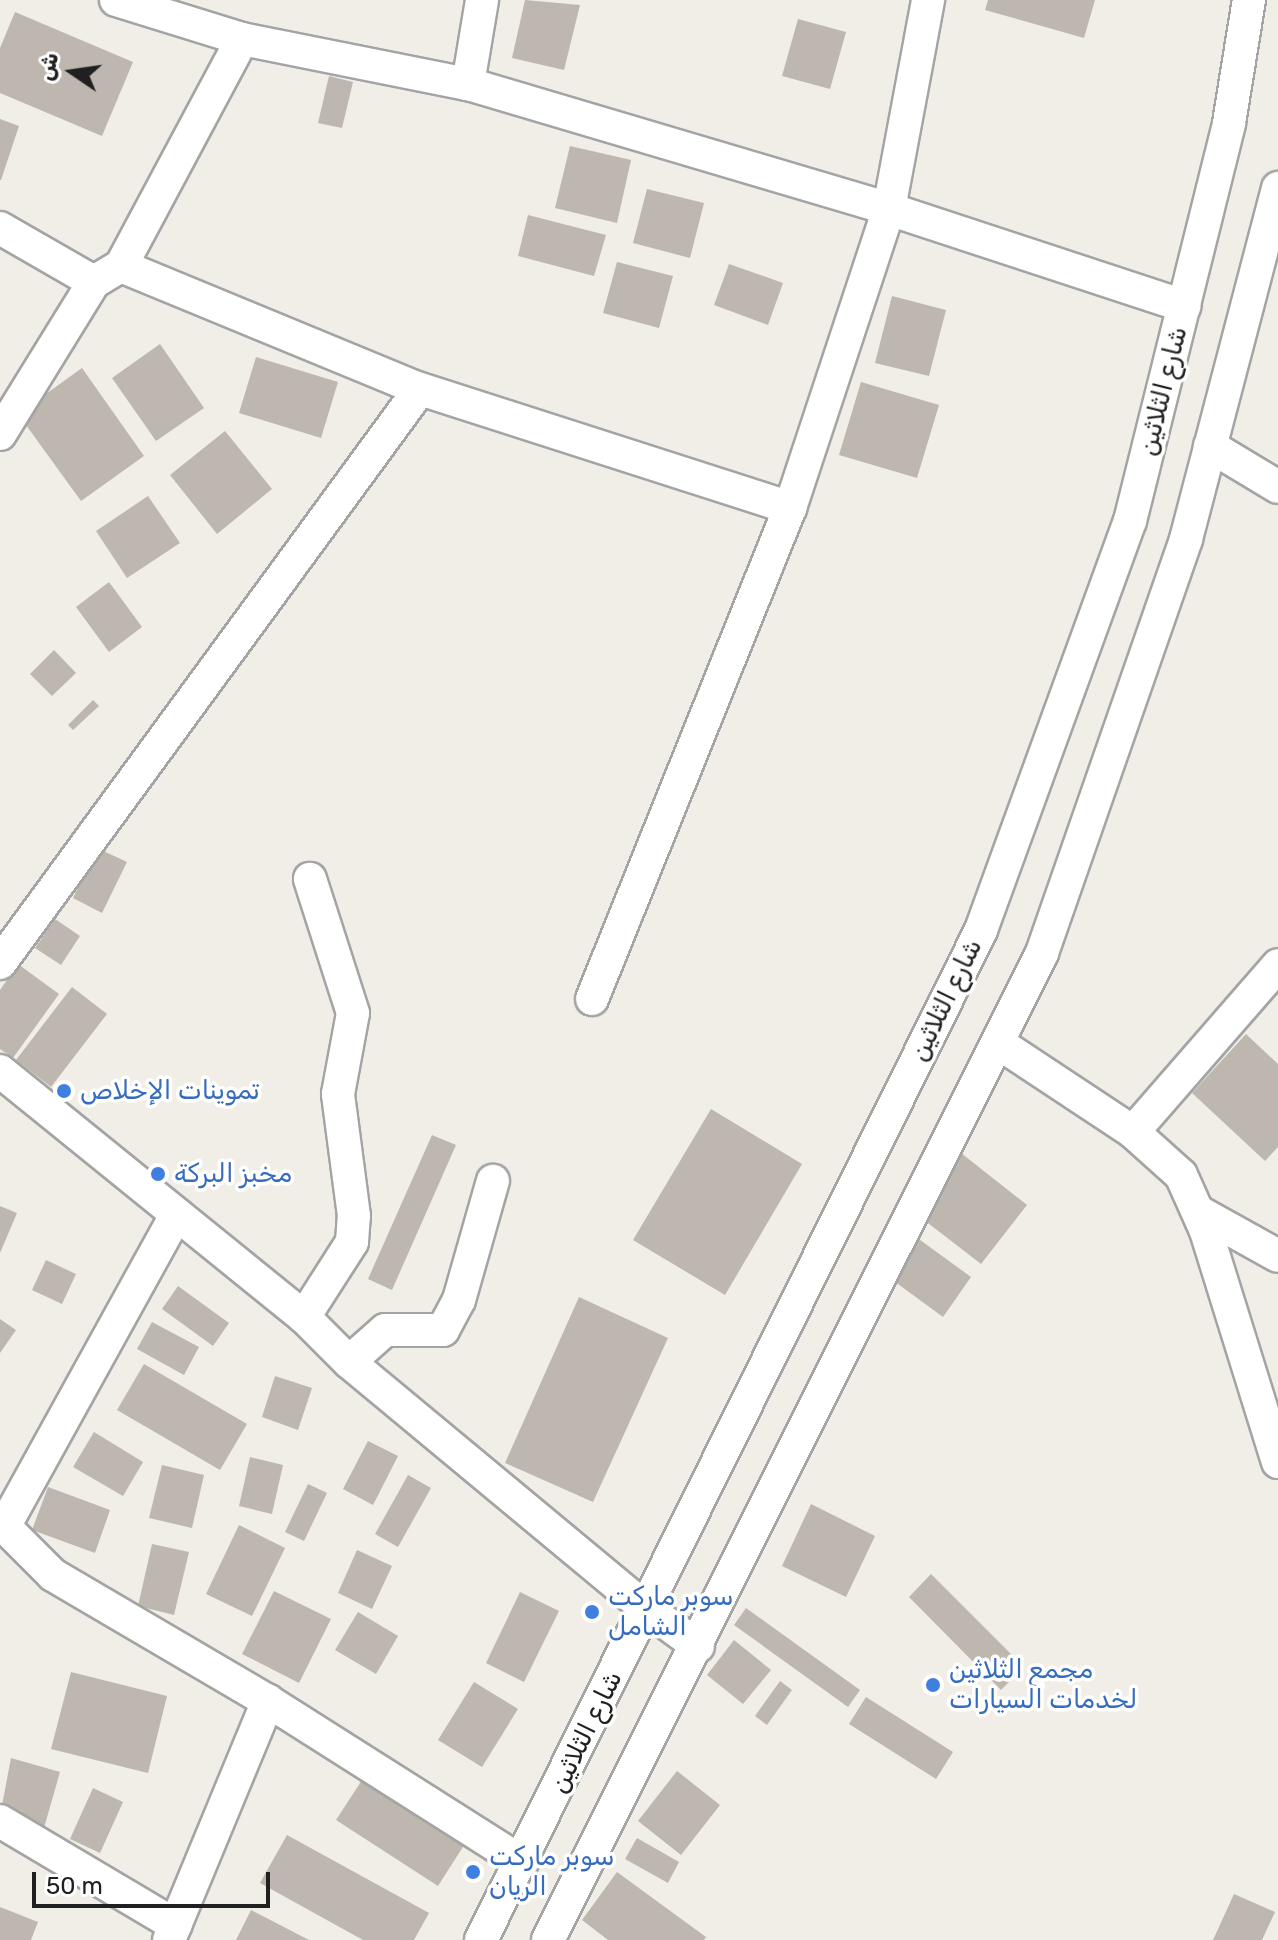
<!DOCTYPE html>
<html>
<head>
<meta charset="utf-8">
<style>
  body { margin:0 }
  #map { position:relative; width:1278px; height:1940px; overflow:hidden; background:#f0eee7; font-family:Rubik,Vazirmatn,sans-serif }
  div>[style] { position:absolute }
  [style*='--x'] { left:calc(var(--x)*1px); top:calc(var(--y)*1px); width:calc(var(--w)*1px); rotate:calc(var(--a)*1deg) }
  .building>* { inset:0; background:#bdb7b0 }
  .roads { filter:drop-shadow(2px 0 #a4a4a4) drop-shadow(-2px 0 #a4a4a4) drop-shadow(0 2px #a4a4a4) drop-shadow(0 -2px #a4a4a4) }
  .minor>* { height:32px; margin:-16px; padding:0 16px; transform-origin:16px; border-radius:16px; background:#fff }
  .dots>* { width:22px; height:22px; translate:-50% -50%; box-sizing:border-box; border:4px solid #fff; border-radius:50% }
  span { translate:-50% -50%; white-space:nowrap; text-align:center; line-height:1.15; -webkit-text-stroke:7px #fff; paint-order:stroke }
  .street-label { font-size:26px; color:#202020 }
  .shop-label { font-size:26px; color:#366cbe }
  .left { translate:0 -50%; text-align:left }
  .north { position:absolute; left:32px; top:32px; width:80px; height:80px; -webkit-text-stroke:6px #fff; paint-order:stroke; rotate:283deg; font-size:22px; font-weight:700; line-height:32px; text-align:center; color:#202020 }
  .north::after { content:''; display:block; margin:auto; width:28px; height:36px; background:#202020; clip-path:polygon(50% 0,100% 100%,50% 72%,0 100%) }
  .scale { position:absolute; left:32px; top:1872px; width:238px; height:36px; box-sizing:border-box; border:4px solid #202020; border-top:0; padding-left:10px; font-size:24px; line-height:28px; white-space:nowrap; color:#202020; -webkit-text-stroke:6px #fff; paint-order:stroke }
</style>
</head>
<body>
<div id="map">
  <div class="building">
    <i style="clip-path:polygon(525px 0,580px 5px,564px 70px,512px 58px)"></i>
    <i style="clip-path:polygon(988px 0,1095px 0,1084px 38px,985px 10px)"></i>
    <i style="clip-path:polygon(15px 12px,133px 62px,102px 136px,0 93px,0 48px)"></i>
    <i style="clip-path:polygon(798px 19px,846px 32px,830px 89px,782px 76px)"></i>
    <i style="clip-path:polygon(329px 76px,353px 82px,342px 128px,318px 123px)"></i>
    <i style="clip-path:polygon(0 119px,19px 126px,1px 180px,0 180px)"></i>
    <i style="clip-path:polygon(570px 146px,631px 160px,617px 223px,555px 208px)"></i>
    <i style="clip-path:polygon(647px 189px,704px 203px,690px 258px,633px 243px)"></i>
    <i style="clip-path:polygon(528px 215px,606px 235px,594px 276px,518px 256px)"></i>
    <i style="clip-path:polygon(617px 262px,673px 276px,659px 328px,603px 313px)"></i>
    <i style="clip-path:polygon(729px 264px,783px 283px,768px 325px,714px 305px)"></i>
    <i style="clip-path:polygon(892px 296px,946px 310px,929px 376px,875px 363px)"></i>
    <i style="clip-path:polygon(160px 344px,204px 408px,156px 441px,112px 378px)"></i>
    <i style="clip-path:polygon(256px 357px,338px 382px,321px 438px,239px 413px)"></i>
    <i style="clip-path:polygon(82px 368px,144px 456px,81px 501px,18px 414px)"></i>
    <i style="clip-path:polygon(861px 382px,939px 405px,917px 478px,839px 455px)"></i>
    <i style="clip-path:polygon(225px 431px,272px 489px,217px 534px,170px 475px)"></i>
    <i style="clip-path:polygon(148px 496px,180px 543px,127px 578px,96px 531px)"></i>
    <i style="clip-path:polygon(109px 582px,142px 627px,109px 652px,76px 607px)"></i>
    <i style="clip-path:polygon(54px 650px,76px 673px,52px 696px,30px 674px)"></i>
    <i style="clip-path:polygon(93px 700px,99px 706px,73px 730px,68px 725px)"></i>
    <i style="clip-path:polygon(97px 848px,127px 862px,102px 913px,73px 898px)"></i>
    <i style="clip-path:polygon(55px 919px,80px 936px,61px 965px,35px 948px)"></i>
    <i style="clip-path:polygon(18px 964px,59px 994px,13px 1058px,0 1049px,0 990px)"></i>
    <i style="clip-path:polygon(72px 987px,107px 1014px,51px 1087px,16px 1060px)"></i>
    <i style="clip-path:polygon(1246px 1034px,1278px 1064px,1278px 1147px,1265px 1161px,1192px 1093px)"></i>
    <i style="clip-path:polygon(711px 1109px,802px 1164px,725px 1295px,633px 1240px)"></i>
    <i style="clip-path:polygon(432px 1135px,456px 1145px,392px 1290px,368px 1279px)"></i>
    <i style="clip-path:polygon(961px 1153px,1027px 1205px,981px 1264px,915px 1213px)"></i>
    <i style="clip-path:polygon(0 1206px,17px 1213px,0 1253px)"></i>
    <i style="clip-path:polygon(916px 1237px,971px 1277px,943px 1317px,887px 1276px)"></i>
    <i style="clip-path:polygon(46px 1260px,76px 1274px,62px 1304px,32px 1290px)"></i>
    <i style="clip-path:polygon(178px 1286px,229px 1323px,213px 1346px,162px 1309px)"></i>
    <i style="clip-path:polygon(579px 1297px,668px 1338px,593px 1502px,505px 1463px)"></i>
    <i style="clip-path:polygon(0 1319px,16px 1330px,0 1353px)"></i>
    <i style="clip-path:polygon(152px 1322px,199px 1347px,184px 1375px,137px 1349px)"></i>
    <i style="clip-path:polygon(144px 1364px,247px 1424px,220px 1470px,117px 1410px)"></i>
    <i style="clip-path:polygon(275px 1376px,312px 1388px,298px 1430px,262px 1417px)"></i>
    <i style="clip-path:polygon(94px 1432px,143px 1462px,123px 1496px,73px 1467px)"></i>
    <i style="clip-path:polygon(368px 1441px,398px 1456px,373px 1505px,343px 1489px)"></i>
    <i style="clip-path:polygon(250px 1457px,283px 1465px,272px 1514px,239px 1506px)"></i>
    <i style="clip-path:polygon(162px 1465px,204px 1475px,192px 1528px,149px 1518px)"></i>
    <i style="clip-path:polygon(408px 1475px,431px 1488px,398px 1547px,375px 1534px)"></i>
    <i style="clip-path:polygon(308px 1484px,327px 1493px,304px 1541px,285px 1532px)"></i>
    <i style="clip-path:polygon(48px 1487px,110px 1510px,95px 1553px,32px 1530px)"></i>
    <i style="clip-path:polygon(811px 1504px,875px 1536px,846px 1597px,782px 1566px)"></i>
    <i style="clip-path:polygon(239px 1525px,285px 1548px,252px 1616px,206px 1594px)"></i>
    <i style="clip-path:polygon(152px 1544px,189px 1552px,174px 1615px,138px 1606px)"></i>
    <i style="clip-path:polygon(357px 1550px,392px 1566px,372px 1609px,338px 1593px)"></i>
    <i style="clip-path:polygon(931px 1574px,1024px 1667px,1001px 1690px,909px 1597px)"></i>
    <i style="clip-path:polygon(274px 1591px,331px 1619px,299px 1683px,242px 1654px)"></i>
    <i style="clip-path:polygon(520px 1592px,559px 1611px,524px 1682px,486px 1663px)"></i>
    <i style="clip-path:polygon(746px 1608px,860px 1690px,848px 1707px,734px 1625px)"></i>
    <i style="clip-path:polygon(358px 1612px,398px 1636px,376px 1674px,335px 1650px)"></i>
    <i style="clip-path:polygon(734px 1640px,771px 1670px,743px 1704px,707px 1675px)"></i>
    <i style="clip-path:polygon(71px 1672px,167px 1696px,148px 1773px,51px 1749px)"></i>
    <i style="clip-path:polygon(780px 1681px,792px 1690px,767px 1725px,755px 1716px)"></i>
    <i style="clip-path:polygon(474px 1682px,518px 1709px,482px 1767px,438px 1740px)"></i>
    <i style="clip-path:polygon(866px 1697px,953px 1752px,936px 1779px,849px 1724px)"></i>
    <i style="clip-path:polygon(11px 1758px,60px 1772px,44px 1828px,0 1816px)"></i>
    <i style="clip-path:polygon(677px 1771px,720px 1805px,681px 1855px,638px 1821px)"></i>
    <i style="clip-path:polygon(364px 1777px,466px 1842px,438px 1886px,336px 1820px)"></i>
    <i style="clip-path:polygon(93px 1788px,123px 1802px,100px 1853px,70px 1839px)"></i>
    <i style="clip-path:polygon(287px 1835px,429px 1913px,414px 1940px,363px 1940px,260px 1883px)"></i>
    <i style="clip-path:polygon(637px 1838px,679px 1862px,668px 1883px,625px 1859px)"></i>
    <i style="clip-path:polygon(617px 1872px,706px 1937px,704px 1940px,608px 1940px,582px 1920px)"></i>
    <i style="clip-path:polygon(1234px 1894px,1275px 1912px,1262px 1940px,1213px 1940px)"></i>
    <i style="clip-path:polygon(0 1907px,38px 1922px,31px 1940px,0 1940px)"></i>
    <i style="clip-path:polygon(251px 1910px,309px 1940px,236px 1940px)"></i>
  </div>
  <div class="roads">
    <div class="minor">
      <i style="--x:116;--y:0;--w:132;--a:17.2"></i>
      <i style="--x:242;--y:39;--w:230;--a:11.3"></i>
      <i style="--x:468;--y:84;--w:439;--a:16.5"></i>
      <i style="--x:889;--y:209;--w:311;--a:18.2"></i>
      <i style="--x:468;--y:84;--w:85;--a:-80.5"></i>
      <i style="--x:0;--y:228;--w:108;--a:29.9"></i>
      <i style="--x:121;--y:266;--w:323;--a:22.4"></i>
      <i style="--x:420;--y:389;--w:389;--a:17.8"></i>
      <i style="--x:0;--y:434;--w:179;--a:-58.3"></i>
      <i style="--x:94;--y:282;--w:31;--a:-31"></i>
      <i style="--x:121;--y:266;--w:257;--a:-61.9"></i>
      <i style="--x:1210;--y:446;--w:79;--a:31.1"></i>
      <i style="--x:0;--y:963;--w:711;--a:-53.81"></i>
      <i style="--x:592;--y:999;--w:529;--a:-68.04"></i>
      <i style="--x:790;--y:508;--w:315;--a:-71.7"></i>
      <i style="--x:889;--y:209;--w:213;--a:-79.4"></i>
      <i style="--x:1000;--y:1044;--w:159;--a:33.5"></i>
      <i style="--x:1133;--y:1132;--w:64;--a:41.9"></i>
      <i style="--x:1181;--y:1175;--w:61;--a:65.9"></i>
      <i style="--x:1206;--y:1231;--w:242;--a:72.7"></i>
      <i style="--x:0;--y:1071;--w:391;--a:39"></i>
      <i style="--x:304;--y:1317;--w:64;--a:45"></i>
      <i style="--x:349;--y:1362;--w:387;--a:39.7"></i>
      <i style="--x:647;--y:1609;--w:63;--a:36"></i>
      <i style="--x:1133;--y:1132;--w:221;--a:-49"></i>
      <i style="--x:1199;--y:1212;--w:90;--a:29.1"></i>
      <i style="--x:304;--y:1317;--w:89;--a:-57.4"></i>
      <i style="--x:352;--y:1242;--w:26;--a:-86"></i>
      <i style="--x:354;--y:1216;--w:123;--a:-97.5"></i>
      <i style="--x:338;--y:1094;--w:82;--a:-79.5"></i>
      <i style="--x:353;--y:1013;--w:141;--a:-107.8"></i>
      <i style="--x:349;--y:1362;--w:48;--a:-41.6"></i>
      <i style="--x:385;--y:1330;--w:58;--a:0"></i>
      <i style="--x:443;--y:1330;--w:34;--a:-62"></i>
      <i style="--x:459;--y:1300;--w:124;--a:-74.1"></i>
      <i style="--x:0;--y:1522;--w:75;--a:45"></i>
      <i style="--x:53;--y:1575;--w:249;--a:30.4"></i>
      <i style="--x:268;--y:1701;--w:301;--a:32.4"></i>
      <i style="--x:5;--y:1525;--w:355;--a:-61.1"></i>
      <i style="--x:0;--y:1821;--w:204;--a:30.7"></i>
      <i style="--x:169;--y:1940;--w:259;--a:-67.5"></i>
      <i style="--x:481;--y:1940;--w:1127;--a:-63.66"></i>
      <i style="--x:981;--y:930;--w:435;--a:-70"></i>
      <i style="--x:1130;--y:521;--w:410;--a:-76"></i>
      <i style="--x:1229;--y:123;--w:125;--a:-80.8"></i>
      <i style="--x:548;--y:1940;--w:1104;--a:-63.41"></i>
      <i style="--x:1042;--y:953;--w:438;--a:-70.8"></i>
      <i style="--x:1186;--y:539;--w:363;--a:-75.3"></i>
    </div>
  </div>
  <div class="dots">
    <i style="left:64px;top:1091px;background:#3f7fe0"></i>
    <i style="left:158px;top:1174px;background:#3f7fe0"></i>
    <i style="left:592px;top:1612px;background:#3f7fe0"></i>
    <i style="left:933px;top:1685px;background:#3f7fe0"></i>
    <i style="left:473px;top:1872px;background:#3f7fe0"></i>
  </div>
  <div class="street-label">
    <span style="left:1163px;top:391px;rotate:-76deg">شارع الثلاثين</span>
    <span style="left:946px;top:1000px;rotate:-64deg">شارع الثلاثين</span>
    <span style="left:586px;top:1732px;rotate:-64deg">شارع الثلاثين</span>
  </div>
  <div class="shop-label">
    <span class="left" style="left:80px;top:1091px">تموينات الإخلاص</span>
    <span class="left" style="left:174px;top:1174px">مخبز البركة</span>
    <span class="left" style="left:608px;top:1612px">سوبر ماركت<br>الشامل</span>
    <span class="left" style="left:949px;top:1685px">مجمع الثلاثين<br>لخدمات السيارات</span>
    <span class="left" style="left:489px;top:1872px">سوبر ماركت<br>الريان</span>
  </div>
  <div class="north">ش</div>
  <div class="scale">50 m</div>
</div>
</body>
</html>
